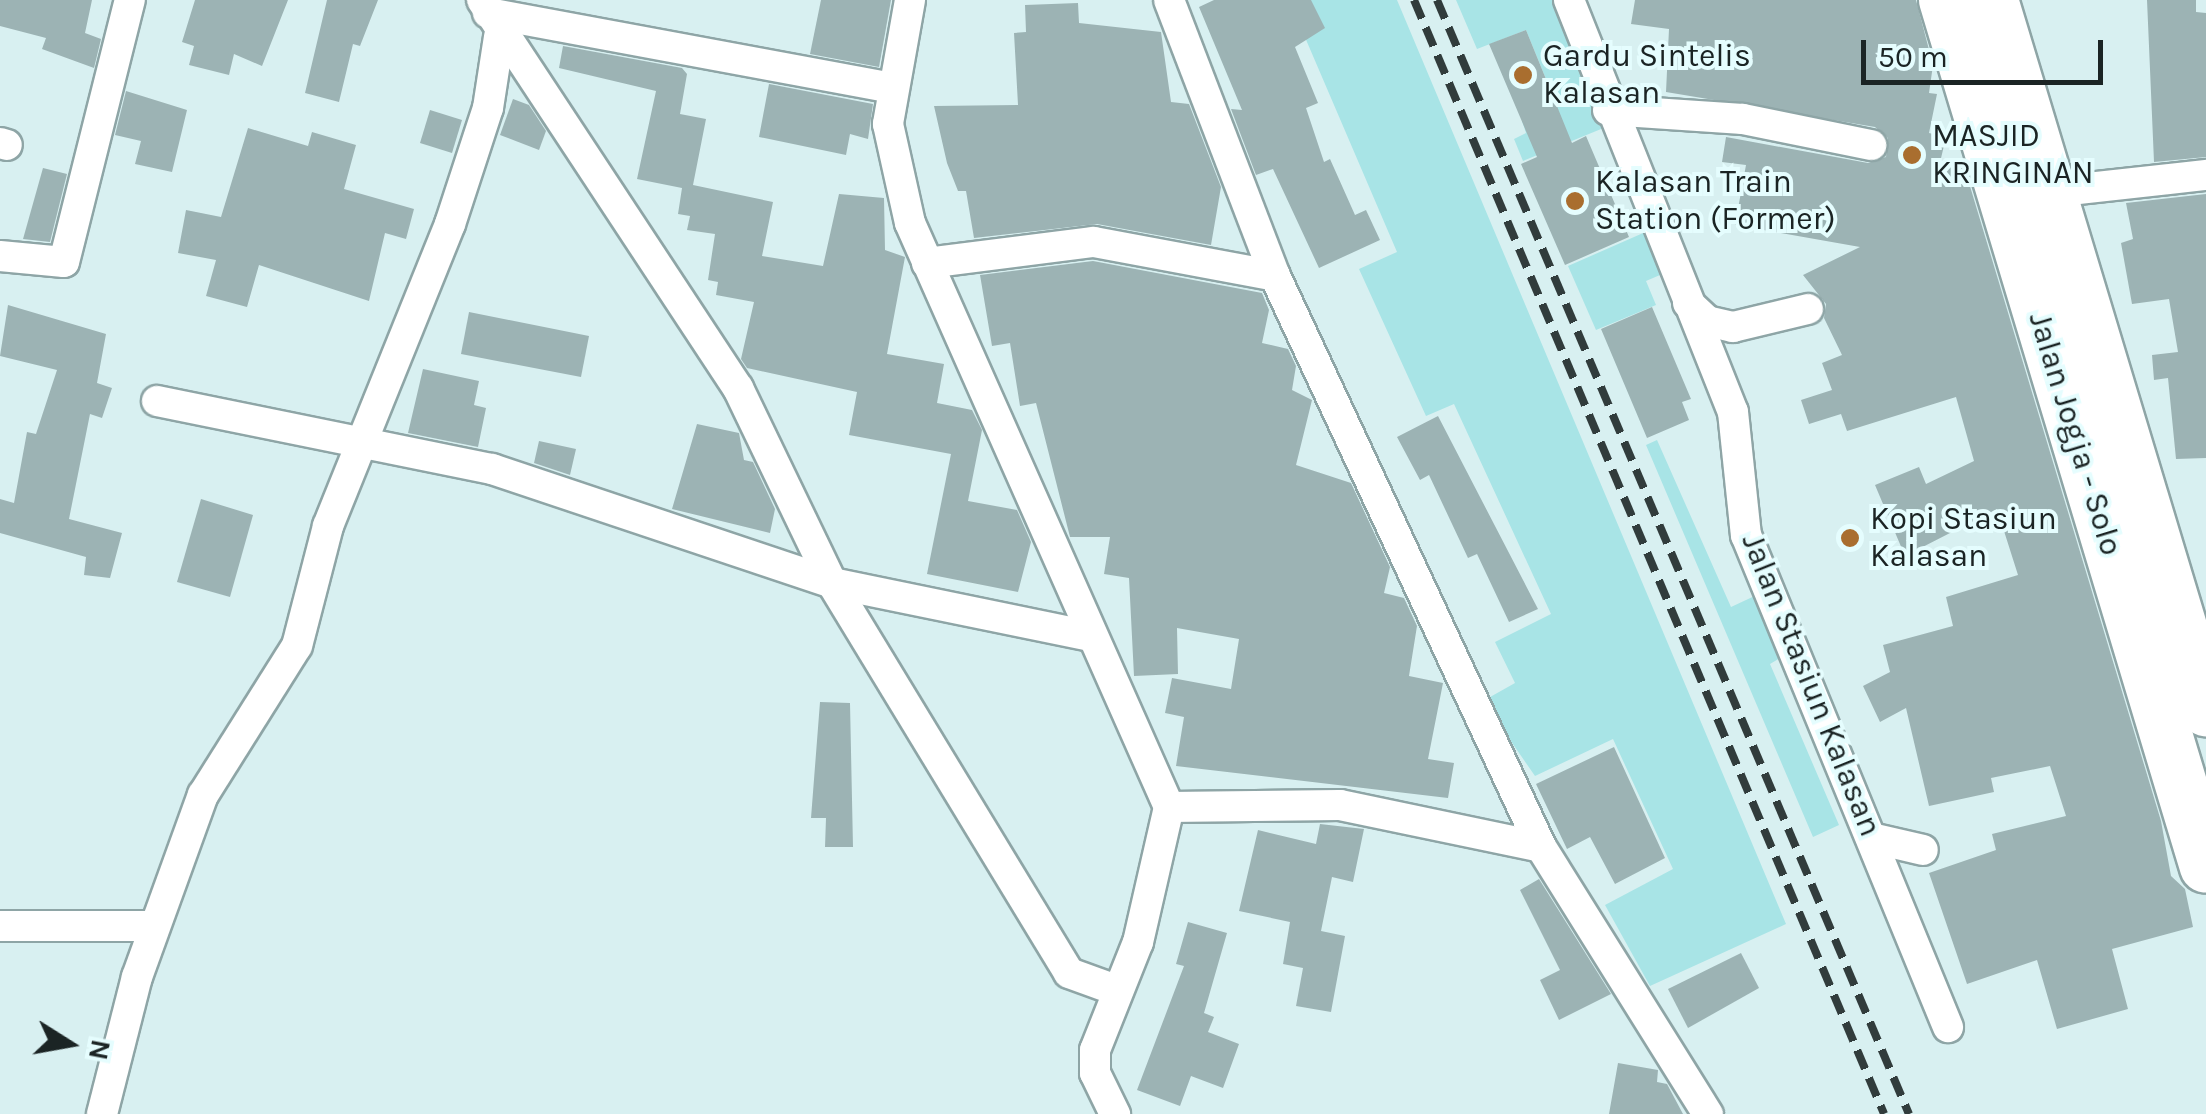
<!DOCTYPE html>
<html>
<head>
<meta charset="utf-8">
<style>
  body { margin:0 }
  #map { position:relative; width:2206px; height:1114px; overflow:hidden; background:#d8f0f1; font-family:Karla,sans-serif }
  div>[style] { position:absolute }
  [style*='--x'] { left:calc(var(--x)*1px); top:calc(var(--y)*1px); width:calc(var(--w)*1px); rotate:calc(var(--a)*1deg) }
  .green>* { inset:0; background:#a8e4e6 }
  .building>* { inset:0; background:#9cb3b4 }
  .roads { filter:drop-shadow(2px 0 #8ea5a6) drop-shadow(-2px 0 #8ea5a6) drop-shadow(0 2px #8ea5a6) drop-shadow(0 -2px #8ea5a6) }
  .minor>* { height:30px; margin:-15px; padding:0 15px; transform-origin:15px; border-radius:15px; background:#fff }
  .trunk>* { height:52px; margin:-26px; padding:0 26px; transform-origin:26px; border-radius:26px; background:#fff }
  .rail>* { height:8px; margin-top:-4px; transform-origin:0; background:repeating-linear-gradient(90deg,#313c3c 0 20px,transparent 0 30px) }
  .dots>* { width:28px; height:28px; translate:-50% -50%; box-sizing:border-box; border:5px solid #e5fdfe; border-radius:50% }
  span { translate:-50% -50%; white-space:nowrap; text-align:center; line-height:1.15; -webkit-text-stroke:8px #e5fdfe; paint-order:stroke }
  .poi-label { font-size:32px; color:#1b2424 }
  .left { translate:0 -50%; text-align:left }
  .street-label { font-size:32px; color:#1b2424 }
  .north { position:absolute; left:20px; top:994px; width:100px; height:100px; -webkit-text-stroke:8px #e5fdfe; paint-order:stroke; rotate:101deg; font-size:28px; font-weight:700; line-height:40px; text-align:center; color:#1b2424 }
  .north::after { content:''; display:block; margin:auto; width:35px; height:45px; background:#1b2424; clip-path:polygon(50% 0,100% 100%,50% 72%,0 100%) }
  .scale { position:absolute; left:1861px; top:40px; width:242px; height:45px; box-sizing:border-box; border:5px solid #1b2424; border-top:0; padding-left:12px; font-size:30px; line-height:35px; white-space:nowrap; color:#1b2424; -webkit-text-stroke:8px #e5fdfe; paint-order:stroke }
</style>
</head>
<body>
<div id="map">
  <div class="green">
    <i style="clip-path:polygon(1289px 0,1397px 0,1786px 924px,1650px 986px,1605px 905px,1673px 869px,1613px 739px,1535px 776px,1483px 701px,1515px 683px,1495px 642px,1551px 614px,1454px 404px,1426px 416px,1359px 269px,1397px 252px)"></i>
    <i style="clip-path:polygon(1456px 0,1559px 0,1606px 127px,1523px 161px,1514px 139px,1526px 133px,1522px 121px,1557px 106px,1526px 30px,1477px 49px)"></i>
    <i style="clip-path:polygon(1650px 230px,1667px 272px,1646px 281px,1656px 305px,1596px 330px,1568px 266px)"></i>
    <i style="clip-path:polygon(1657px 440px,1731px 607px,1761px 593px,1788px 653px,1770px 664px,1839px 825px,1813px 837px,1646px 445px)"></i>
  </div>
  <div class="building">
    <i style="clip-path:polygon(0 0,92px 0,85px 33px,101px 39px,94px 68px,42px 49px,46px 38px,0 26px)"></i>
    <i style="clip-path:polygon(195px 0,288px 0,262px 66px,234px 54px,229px 75px,189px 65px,194px 46px,182px 42px)"></i>
    <i style="clip-path:polygon(327px 0,378px 0,360px 46px,353px 44px,339px 102px,305px 93px)"></i>
    <i style="clip-path:polygon(821px 0,891px 0,879px 67px,810px 54px)"></i>
    <i style="clip-path:polygon(1214px 0,1311px 0,1325px 28px,1295px 47px,1318px 103px,1306px 108px,1324px 162px,1330px 159px,1355px 215px,1366px 210px,1380px 240px,1319px 268px,1273px 169px,1256px 175px,1231px 109px,1242px 110px,1199px 7px)"></i>
    <i style="clip-path:polygon(1635px 0,1916px 0,1933px 65px,1929px 93px,1937px 94px,1929px 133px,1946px 137px,1938px 171px,1963px 163px,2161px 821px,2171px 876px,2185px 889px,2193px 927px,2112px 949px,2128px 1009px,2057px 1029px,2037px 960px,1967px 984px,1929px 873px,1996px 850px,1992px 834px,2066px 816px,2050px 766px,1991px 778px,1994px 792px,1929px 806px,1906px 708px,1880px 722px,1863px 686px,1890px 672px,1883px 645px,1953px 626px,1946px 597px,2018px 575px,1997px 509px,1905px 556px,1875px 485px,1919px 467px,1926px 484px,1974px 461px,1956px 397px,1847px 431px,1841px 414px,1809px 424px,1801px 400px,1832px 390px,1822px 363px,1842px 355px,1824px 318px,1826px 304px,1803px 275px,1860px 247px,1735px 225px,1746px 165px,1722px 162px,1726px 137px,1868px 163px,1886px 157px,1888px 138px,1875px 127px,1666px 92px,1669px 29px,1631px 24px)"></i>
    <i style="clip-path:polygon(2147px 0,2196px 0,2196px 12px,2206px 13px,2206px 157px,2154px 162px)"></i>
    <i style="clip-path:polygon(1078px 3px,1079px 23px,1161px 32px,1171px 102px,1189px 104px,1221px 187px,1211px 245px,1097px 224px,974px 238px,966px 191px,958px 191px,947px 163px,934px 106px,1018px 105px,1014px 33px,1026px 32px,1025px 5px)"></i>
    <i style="clip-path:polygon(1526px 30px,1572px 143px,1586px 136px,1629px 237px,1565px 265px,1521px 164px,1537px 157px,1489px 44px)"></i>
    <i style="clip-path:polygon(563px 46px,682px 68px,687px 74px,680px 114px,706px 119px,693px 185px,773px 202px,762px 256px,823px 266px,839px 194px,884px 198px,885px 250px,905px 257px,887px 354px,944px 364px,937px 403px,972px 410px,982px 430px,968px 501px,1017px 510px,1031px 542px,1018px 592px,927px 574px,951px 454px,849px 435px,857px 392px,747px 368px,741px 359px,754px 302px,716px 295px,718px 282px,708px 280px,715px 234px,687px 230px,690px 216px,678px 214px,682px 188px,637px 179px,656px 91px,559px 68px)"></i>
    <i style="clip-path:polygon(769px 84px,873px 104px,868px 139px,850px 134px,846px 155px,759px 137px)"></i>
    <i style="clip-path:polygon(126px 91px,187px 110px,172px 172px,135px 164px,141px 141px,115px 135px)"></i>
    <i style="clip-path:polygon(513px 99px,529px 105px,546px 131px,539px 150px,500px 135px)"></i>
    <i style="clip-path:polygon(430px 110px,462px 120px,452px 153px,420px 143px)"></i>
    <i style="clip-path:polygon(248px 128px,308px 146px,312px 132px,356px 145px,344px 189px,414px 209px,406px 239px,385px 233px,369px 301px,259px 265px,247px 307px,206px 296px,216px 260px,178px 253px,186px 210px,221px 217px)"></i>
    <i style="clip-path:polygon(43px 168px,67px 174px,50px 242px,23px 239px)"></i>
    <i style="clip-path:polygon(2206px 194px,2206px 458px,2176px 459px,2168px 378px,2154px 380px,2152px 355px,2178px 352px,2169px 299px,2132px 304px,2121px 243px,2133px 239px,2126px 203px)"></i>
    <i style="clip-path:polygon(1093px 261px,1262px 293px,1269px 310px,1262px 343px,1288px 349px,1296px 366px,1292px 390px,1312px 400px,1296px 465px,1351px 483px,1390px 567px,1384px 593px,1404px 598px,1417px 626px,1409px 676px,1443px 683px,1428px 759px,1454px 763px,1448px 798px,1176px 766px,1184px 717px,1165px 713px,1172px 678px,1231px 689px,1239px 639px,1177px 628px,1178px 674px,1134px 676px,1129px 578px,1104px 574px,1110px 537px,1070px 537px,1036px 403px,1020px 406px,1010px 343px,992px 346px,980px 275px)"></i>
    <i style="clip-path:polygon(8px 305px,106px 334px,97px 383px,112px 388px,102px 418px,90px 414px,69px 519px,122px 533px,110px 578px,84px 575px,86px 557px,0 533px,0 499px,14px 503px,27px 432px,36px 434px,57px 370px,0 356px)"></i>
    <i style="clip-path:polygon(1652px 307px,1691px 399px,1682px 402px,1689px 420px,1647px 438px,1601px 329px)"></i>
    <i style="clip-path:polygon(469px 312px,589px 336px,581px 377px,461px 354px)"></i>
    <i style="clip-path:polygon(423px 369px,479px 381px,474px 405px,486px 408px,478px 447px,408px 433px)"></i>
    <i style="clip-path:polygon(1438px 416px,1538px 609px,1509px 622px,1477px 554px,1468px 558px,1429px 475px,1420px 480px,1397px 437px)"></i>
    <i style="clip-path:polygon(697px 424px,739px 433px,744px 460px,753px 462px,775px 509px,770px 533px,672px 509px)"></i>
    <i style="clip-path:polygon(539px 441px,576px 449px,570px 475px,534px 463px)"></i>
    <i style="clip-path:polygon(201px 499px,253px 515px,230px 597px,177px 582px)"></i>
    <i style="clip-path:polygon(820px 702px,850px 703px,853px 847px,825px 847px,826px 818px,811px 818px)"></i>
    <i style="clip-path:polygon(1614px 747px,1665px 858px,1615px 884px,1590px 837px,1567px 849px,1536px 784px)"></i>
    <i style="clip-path:polygon(1320px 824px,1364px 829px,1353px 882px,1332px 877px,1321px 931px,1345px 936px,1331px 1012px,1296px 1006px,1303px 968px,1283px 964px,1290px 922px,1239px 911px,1258px 830px,1316px 844px)"></i>
    <i style="clip-path:polygon(1539px 879px,1611px 994px,1559px 1020px,1540px 980px,1560px 970px,1520px 890px)"></i>
    <i style="clip-path:polygon(1188px 922px,1227px 933px,1204px 1013px,1214px 1017px,1208px 1032px,1239px 1044px,1223px 1088px,1191px 1076px,1180px 1106px,1137px 1090px,1184px 966px,1176px 964px)"></i>
    <i style="clip-path:polygon(1741px 953px,1759px 988px,1688px 1028px,1668px 989px)"></i>
    <i style="clip-path:polygon(1618px 1063px,1658px 1070px,1657px 1082px,1667px 1084px,1683px 1114px,1609px 1114px)"></i>
  </div>
  <div class="roads">
    <div class="minor">
      <i style="--x:482;--y:0;--w:465;--a:56.6"></i>
      <i style="--x:738;--y:388;--w:216;--a:64.3"></i>
      <i style="--x:832;--y:583;--w:456;--a:58.7"></i>
      <i style="--x:1069;--y:973;--w:50;--a:19.9"></i>
      <i style="--x:910;--y:0;--w:126;--a:100.1"></i>
      <i style="--x:888;--y:124;--w:101;--a:77.5"></i>
      <i style="--x:910;--y:223;--w:639;--a:66.08"></i>
      <i style="--x:1169;--y:807;--w:139;--a:102.9"></i>
      <i style="--x:1138;--y:942;--w:116;--a:111.7"></i>
      <i style="--x:1095;--y:1050;--w:23;--a:90"></i>
      <i style="--x:1095;--y:1073;--w:46;--a:64"></i>
      <i style="--x:1169;--y:0;--w:296;--a:69"></i>
      <i style="--x:1275;--y:276;--w:630;--a:65.02"></i>
      <i style="--x:1541;--y:847;--w:315;--a:58"></i>
      <i style="--x:1569;--y:0;--w:443;--a:68.3"></i>
      <i style="--x:1733;--y:412;--w:124;--a:84"></i>
      <i style="--x:1746;--y:535;--w:532;--a:67.68"></i>
      <i style="--x:488;--y:13;--w:410;--a:10.5"></i>
      <i style="--x:1608;--y:110;--w:135;--a:3.8"></i>
      <i style="--x:1743;--y:119;--w:131;--a:11.5"></i>
      <i style="--x:0;--y:143;--w:7;--a:16"></i>
      <i style="--x:2051;--y:192;--w:156;--a:-6.3"></i>
      <i style="--x:0;--y:256;--w:64;--a:5.4"></i>
      <i style="--x:64;--y:262;--w:270;--a:-75.9"></i>
      <i style="--x:927;--y:263;--w:168;--a:-7.2"></i>
      <i style="--x:1094;--y:242;--w:184;--a:10.6"></i>
      <i style="--x:1688;--y:303;--w:26;--a:43"></i>
      <i style="--x:1707;--y:321;--w:27;--a:13"></i>
      <i style="--x:1733;--y:327;--w:77;--a:-13.5"></i>
      <i style="--x:157;--y:401;--w:342;--a:11.5"></i>
      <i style="--x:492;--y:469;--w:359;--a:18.5"></i>
      <i style="--x:832;--y:583;--w:264;--a:11.6"></i>
      <i style="--x:1169;--y:807;--w:171;--a:-0.7"></i>
      <i style="--x:1340;--y:805;--w:205;--a:11.8"></i>
      <i style="--x:1876;--y:839;--w:48;--a:13.2"></i>
      <i style="--x:0;--y:926;--w:153;--a:0"></i>
      <i style="--x:102;--y:1114;--w:141;--a:-75.7"></i>
      <i style="--x:137;--y:977;--w:194;--a:-70.1"></i>
      <i style="--x:203;--y:795;--w:176;--a:-57.8"></i>
      <i style="--x:297;--y:646;--w:124;--a:-75.5"></i>
      <i style="--x:328;--y:526;--w:326;--a:-68"></i>
      <i style="--x:450;--y:224;--w:122;--a:-71.9"></i>
      <i style="--x:488;--y:108;--w:72;--a:-81.2"></i>
    </div>
    <div class="trunk">
      <i style="--x:1945;--y:0;--w:905;--a:73.25"></i>
      <i style="--x:1992;--y:0;--w:742;--a:73.23"></i>
    </div>
  </div>
  <div class="rail">
    <i style="--x:1414;--y:0;--w:1209;--a:67.12"></i>
    <i style="--x:1437;--y:0;--w:1210;--a:67.04"></i>
  </div>
  <div class="dots">
    <i style="left:1523px;top:75px;background:#a96e2f"></i>
    <i style="left:1912px;top:155px;background:#a96e2f"></i>
    <i style="left:1575px;top:201px;background:#a96e2f"></i>
    <i style="left:1850px;top:538px;background:#a96e2f"></i>
  </div>
  <div class="poi-label">
    <span class="left" style="left:1543px;top:75px">Gardu Sintelis<br>Kalasan</span>
    <span class="left" style="left:1932px;top:155px">MASJID<br>KRINGINAN</span>
    <span class="left" style="left:1595px;top:201px">Kalasan Train<br>Station (Former)</span>
    <span class="left" style="left:1870px;top:538px">Kopi Stasiun<br>Kalasan</span>
  </div>
  <div class="street-label">
    <span style="left:2075px;top:434px;rotate:73deg">Jalan Jogja - Solo</span>
    <span style="left:1811px;top:685px;rotate:68deg">Jalan Stasiun Kalasan</span>
  </div>
  <div class="north">N</div>
  <div class="scale">50 m</div>
</div>
</body>
</html>
